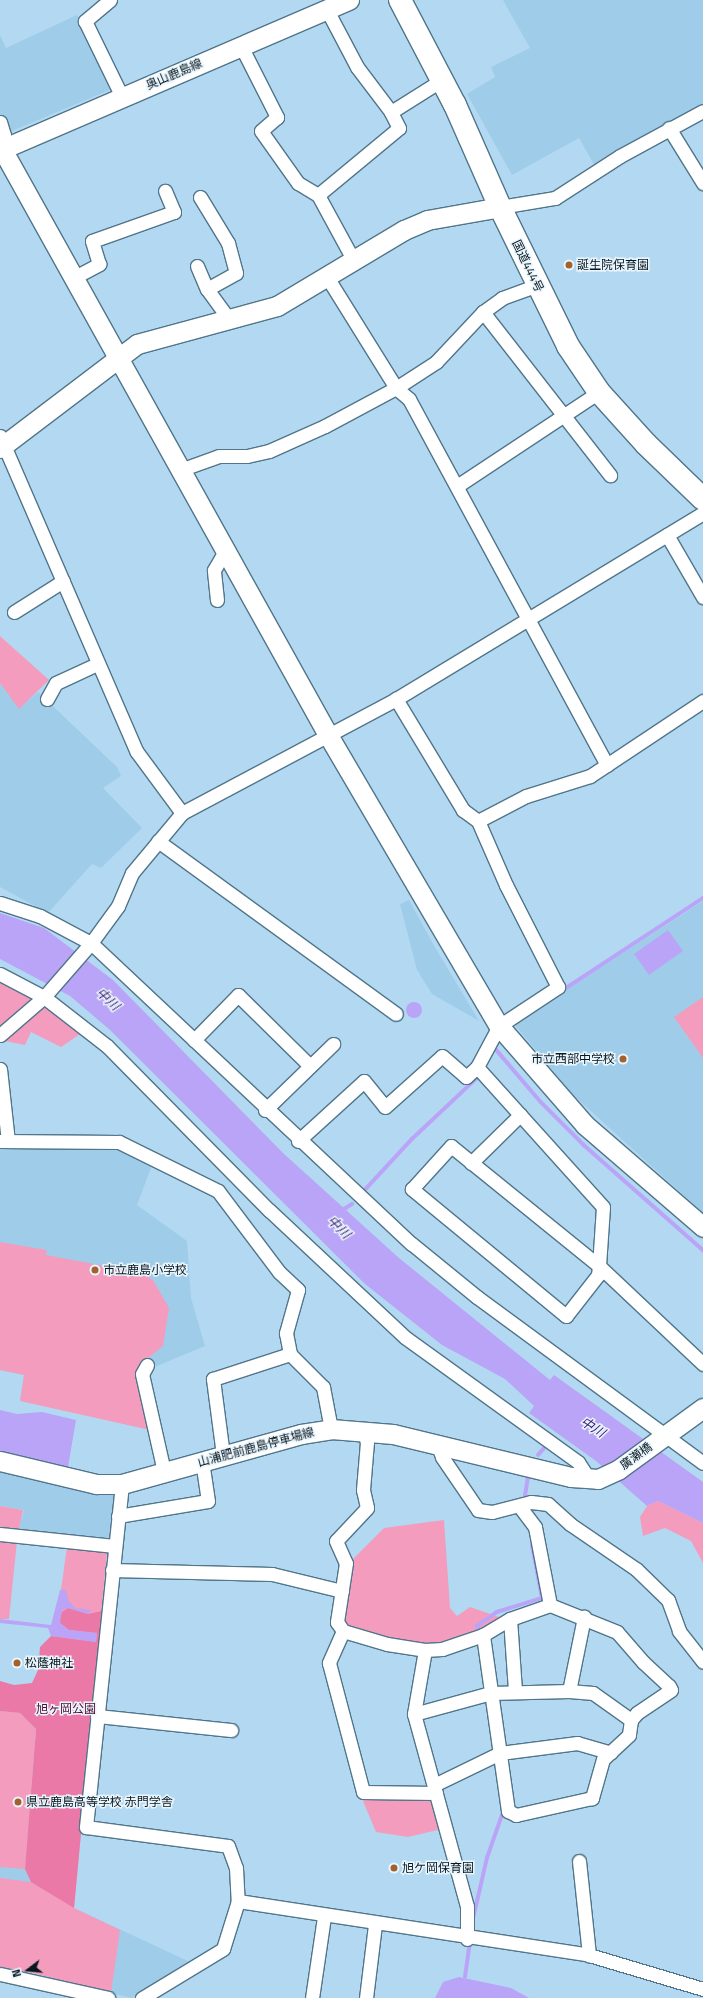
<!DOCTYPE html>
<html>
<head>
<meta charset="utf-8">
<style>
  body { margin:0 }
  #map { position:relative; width:703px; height:1998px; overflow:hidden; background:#b2d9f1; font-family:"Titillium Web","Noto Sans JP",sans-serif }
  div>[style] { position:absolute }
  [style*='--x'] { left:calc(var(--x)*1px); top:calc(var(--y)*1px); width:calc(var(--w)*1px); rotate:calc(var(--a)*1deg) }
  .built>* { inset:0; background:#9fcde9 }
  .green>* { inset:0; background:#f39cbd }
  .forest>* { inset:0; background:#eb79a8 }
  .water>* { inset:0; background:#baa4f8 }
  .round { border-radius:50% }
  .stream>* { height:3.5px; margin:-1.75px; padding:0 1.75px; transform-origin:1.75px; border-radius:1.75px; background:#baa4f8 }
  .roads { filter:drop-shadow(1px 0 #51758a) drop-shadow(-1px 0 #51758a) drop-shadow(0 1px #51758a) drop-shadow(0 -1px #51758a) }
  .street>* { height:13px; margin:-6.5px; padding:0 6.5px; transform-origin:6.5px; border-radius:6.5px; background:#fff }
  .secondary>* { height:19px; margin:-9.5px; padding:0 9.5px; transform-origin:9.5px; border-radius:9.5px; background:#fff }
  .highway>* { height:22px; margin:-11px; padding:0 11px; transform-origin:11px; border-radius:11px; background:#fff }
  .dots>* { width:11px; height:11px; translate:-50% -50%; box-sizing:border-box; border:2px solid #eaf6fd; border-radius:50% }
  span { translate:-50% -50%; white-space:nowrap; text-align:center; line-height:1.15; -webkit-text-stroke:3px #eaf6fd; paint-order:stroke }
  .street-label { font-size:12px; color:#08161e }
  .poi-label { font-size:12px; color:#08161e }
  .left { translate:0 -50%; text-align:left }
  .right { translate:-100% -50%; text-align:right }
  .park-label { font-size:12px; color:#51092e }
  .water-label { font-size:13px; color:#3a156f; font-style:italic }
  .north { position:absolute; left:8px; top:1950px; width:40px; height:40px; -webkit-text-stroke:3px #eaf6fd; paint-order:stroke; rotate:254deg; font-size:11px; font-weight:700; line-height:16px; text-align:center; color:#08161e }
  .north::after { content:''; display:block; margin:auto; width:14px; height:18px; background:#08161e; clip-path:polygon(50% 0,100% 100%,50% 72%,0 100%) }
</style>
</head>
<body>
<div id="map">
  <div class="built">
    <i style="clip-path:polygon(503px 0,703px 0,703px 104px,595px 166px,579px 138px,512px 175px,467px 94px,495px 77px,491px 67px,530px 48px)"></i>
    <i style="clip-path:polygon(77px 15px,112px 89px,0 136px,0 35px,6px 48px)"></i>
    <i style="clip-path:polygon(0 683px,19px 708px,38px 692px,117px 767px,121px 776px,103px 788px,142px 828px,101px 868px,92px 864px,48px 913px,0 887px)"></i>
    <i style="clip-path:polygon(409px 900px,436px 949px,479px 1021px,432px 994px,417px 970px,400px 904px)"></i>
    <i style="clip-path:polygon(703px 901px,703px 1213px,572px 1094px,514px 1024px)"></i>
    <i style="clip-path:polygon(0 1144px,120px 1146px,152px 1165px,137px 1205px,187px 1241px,191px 1298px,205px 1346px,138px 1374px,20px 1401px,24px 1375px,0 1370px)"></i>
    <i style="clip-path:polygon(0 1467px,118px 1489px,110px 1538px,19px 1529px,24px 1510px,0 1506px)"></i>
    <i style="clip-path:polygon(0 1696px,74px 1908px,190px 1962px,131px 1998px,33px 1973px,0 1968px)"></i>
  </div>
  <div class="green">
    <i style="clip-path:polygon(0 636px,49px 680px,19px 709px,0 683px)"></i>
    <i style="clip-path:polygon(0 980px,13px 984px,83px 1032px,61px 1047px,31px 1032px,25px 1045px,0 1040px)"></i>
    <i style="clip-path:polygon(703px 997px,703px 1058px,674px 1017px)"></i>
    <i style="clip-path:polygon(0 1242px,47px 1250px,46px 1255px,142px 1273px,153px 1280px,169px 1308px,163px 1346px,142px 1363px,150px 1430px,20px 1401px,24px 1375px,0 1370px)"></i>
    <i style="clip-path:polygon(658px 1501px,703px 1523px,703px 1563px,691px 1541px,665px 1528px,643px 1536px,640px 1517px,647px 1506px)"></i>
    <i style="clip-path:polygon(0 1506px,23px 1510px,19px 1529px,0 1527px)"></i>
    <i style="clip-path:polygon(444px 1520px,450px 1608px,457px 1616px,470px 1607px,499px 1617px,481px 1629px,425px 1647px,346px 1628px,341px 1621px,349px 1563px,384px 1528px)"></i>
    <i style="clip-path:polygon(0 1540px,17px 1541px,9px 1619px,0 1619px)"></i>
    <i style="clip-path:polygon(67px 1547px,107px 1553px,74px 1908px,120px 1930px,111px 1993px,33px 1973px,0 1968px,0 1878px,31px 1882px,42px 1723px)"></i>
    <i style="clip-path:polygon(0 1711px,20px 1713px,36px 1729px,25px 1869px,0 1867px)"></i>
    <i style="clip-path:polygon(360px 1794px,407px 1800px,433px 1796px,442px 1829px,408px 1837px,376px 1832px)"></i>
  </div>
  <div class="forest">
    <i style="clip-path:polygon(68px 1608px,88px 1614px,102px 1611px,74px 1908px,31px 1882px,25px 1869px,36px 1729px,20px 1713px,0 1711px,0 1681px,14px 1685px,32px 1683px,38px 1670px,40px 1647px,51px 1636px,96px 1642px,97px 1633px,69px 1630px,60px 1623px,59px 1614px)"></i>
  </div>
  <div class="water">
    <i style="clip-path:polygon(0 913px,44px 928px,113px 980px,283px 1153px,399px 1258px,550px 1380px,554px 1375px,703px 1482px,703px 1523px,658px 1501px,647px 1506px,596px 1461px,529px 1413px,534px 1406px,505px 1379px,442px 1345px,365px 1284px,110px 1030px,70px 996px,0 959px)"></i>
    <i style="clip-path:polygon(668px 930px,683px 951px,649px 975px,634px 954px)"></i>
    <i class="round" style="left:406px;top:1002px;width:16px;height:16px"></i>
    <i style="clip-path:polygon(0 1410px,17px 1414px,42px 1412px,76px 1420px,68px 1467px,0 1451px)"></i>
    <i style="clip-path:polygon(60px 1590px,66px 1590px,68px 1600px,75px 1608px,91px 1610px,88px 1614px,68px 1608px,62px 1610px,60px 1623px,69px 1630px,97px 1633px,96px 1642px,51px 1636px,48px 1628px,0 1623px,0 1619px,51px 1625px)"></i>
    <i style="clip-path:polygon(459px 1977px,511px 1988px,529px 1998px,435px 1998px,443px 1982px)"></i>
  </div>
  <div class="stream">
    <i style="--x:560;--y:992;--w:171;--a:-33.3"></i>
    <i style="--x:493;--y:1050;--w:3;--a:-72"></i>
    <i style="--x:494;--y:1047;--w:72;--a:49.5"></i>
    <i style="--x:541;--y:1102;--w:61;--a:45"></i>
    <i style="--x:584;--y:1145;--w:159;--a:41.4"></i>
    <i style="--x:363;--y:1192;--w:72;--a:-47.2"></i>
    <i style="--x:412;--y:1139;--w:89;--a:-43.2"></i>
    <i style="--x:341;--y:1211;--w:13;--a:-32"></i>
    <i style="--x:538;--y:1455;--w:15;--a:-48"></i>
    <i style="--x:525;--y:1496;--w:18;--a:-81"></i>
    <i style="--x:478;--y:1631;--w:5;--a:-101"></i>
    <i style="--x:477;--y:1626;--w:24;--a:-35"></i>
    <i style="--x:497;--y:1612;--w:47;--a:-17.3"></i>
    <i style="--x:542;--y:1598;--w:54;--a:-100.7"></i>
    <i style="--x:473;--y:1919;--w:63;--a:-77.1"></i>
    <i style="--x:487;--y:1858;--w:49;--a:-70.8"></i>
    <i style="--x:465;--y:1977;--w:36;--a:-82"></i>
  </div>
  <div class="roads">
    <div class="street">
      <i style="--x:110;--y:0;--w:33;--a:140"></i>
      <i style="--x:85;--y:21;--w:85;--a:64"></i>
      <i style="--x:327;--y:10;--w:64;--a:62.2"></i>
      <i style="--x:357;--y:67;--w:56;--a:52.9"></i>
      <i style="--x:391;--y:112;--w:60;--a:-32.1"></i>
      <i style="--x:241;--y:46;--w:80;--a:63.1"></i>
      <i style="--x:277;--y:117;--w:21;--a:139"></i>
      <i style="--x:261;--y:131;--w:64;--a:54.6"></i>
      <i style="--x:298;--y:183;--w:23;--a:31"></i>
      <i style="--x:318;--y:195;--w:75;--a:61.4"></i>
      <i style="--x:0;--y:122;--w:14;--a:73"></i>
      <i style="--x:4;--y:135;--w:14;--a:98"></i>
      <i style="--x:669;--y:128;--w:65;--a:58.3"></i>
      <i style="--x:318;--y:195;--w:105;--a:-39.6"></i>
      <i style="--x:399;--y:128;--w:18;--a:-117"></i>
      <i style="--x:200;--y:197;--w:54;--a:58.7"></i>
      <i style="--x:228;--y:243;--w:31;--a:75"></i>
      <i style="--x:236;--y:273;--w:33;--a:151"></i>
      <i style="--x:500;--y:207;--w:56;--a:-9.3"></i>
      <i style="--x:555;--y:198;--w:77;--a:-32.9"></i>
      <i style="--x:620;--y:156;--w:94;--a:-28.5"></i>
      <i style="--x:197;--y:266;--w:25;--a:67"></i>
      <i style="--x:207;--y:289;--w:37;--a:54"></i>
      <i style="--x:327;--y:277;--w:131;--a:58.1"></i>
      <i style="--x:396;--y:388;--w:17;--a:40"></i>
      <i style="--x:409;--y:399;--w:416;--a:61.6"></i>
      <i style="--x:73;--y:278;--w:30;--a:-28"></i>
      <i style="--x:99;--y:264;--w:24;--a:-107"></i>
      <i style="--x:92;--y:241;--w:87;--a:-19.5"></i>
      <i style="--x:174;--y:212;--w:23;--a:-113"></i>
      <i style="--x:483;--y:312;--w:207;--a:52.1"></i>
      <i style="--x:0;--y:436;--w:344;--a:66.6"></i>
      <i style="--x:137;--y:752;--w:76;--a:53.6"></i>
      <i style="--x:180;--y:470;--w:41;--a:-19.7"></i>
      <i style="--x:219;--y:456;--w:28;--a:0"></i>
      <i style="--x:247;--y:456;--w:23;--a:-13"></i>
      <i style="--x:269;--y:451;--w:61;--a:-24.1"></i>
      <i style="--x:325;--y:426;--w:81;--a:-28.2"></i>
      <i style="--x:396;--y:388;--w:48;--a:-33"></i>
      <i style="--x:436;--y:362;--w:69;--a:-46.8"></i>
      <i style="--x:483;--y:312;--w:24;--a:-36"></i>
      <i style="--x:502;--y:298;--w:37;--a:-20"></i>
      <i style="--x:457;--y:486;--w:170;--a:-33.5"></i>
      <i style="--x:667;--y:535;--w:72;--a:59.9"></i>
      <i style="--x:217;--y:600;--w:30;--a:-96"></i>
      <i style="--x:214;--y:570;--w:22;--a:-60"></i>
      <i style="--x:14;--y:612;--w:58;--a:-32.3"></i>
      <i style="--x:47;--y:699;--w:18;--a:-61"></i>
      <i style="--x:56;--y:683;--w:45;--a:-24.9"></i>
      <i style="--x:478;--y:821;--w:54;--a:-27.5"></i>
      <i style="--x:526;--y:796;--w:67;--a:-17.4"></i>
      <i style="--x:590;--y:776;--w:136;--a:-33.6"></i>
      <i style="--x:158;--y:841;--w:294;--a:36"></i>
      <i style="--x:0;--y:903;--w:42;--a:18"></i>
      <i style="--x:40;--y:916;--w:58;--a:27.9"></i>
      <i style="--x:91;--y:943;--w:440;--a:43.2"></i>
      <i style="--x:412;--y:1244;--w:84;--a:39.2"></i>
      <i style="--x:477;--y:1297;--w:280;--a:36.3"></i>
      <i style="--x:0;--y:974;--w:50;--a:27.6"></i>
      <i style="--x:44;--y:997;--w:80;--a:37.9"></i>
      <i style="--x:107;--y:1046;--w:231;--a:45.4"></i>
      <i style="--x:269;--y:1210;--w:187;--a:43.1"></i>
      <i style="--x:406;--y:1338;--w:212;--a:35.8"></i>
      <i style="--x:578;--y:1462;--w:20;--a:57"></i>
      <i style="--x:0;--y:1035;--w:58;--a:-40.8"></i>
      <i style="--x:44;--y:997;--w:72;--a:-49"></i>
      <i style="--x:91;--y:943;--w:46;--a:-53.9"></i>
      <i style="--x:118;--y:906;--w:36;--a:-67"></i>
      <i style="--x:132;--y:873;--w:78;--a:-50.2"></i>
      <i style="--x:182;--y:813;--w:242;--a:-28"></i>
      <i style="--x:396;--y:699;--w:359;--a:-31.2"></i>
      <i style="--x:194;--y:1040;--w:63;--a:-45.6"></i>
      <i style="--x:238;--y:995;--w:101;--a:44.6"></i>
      <i style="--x:477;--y:1067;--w:188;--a:48"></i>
      <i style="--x:603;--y:1207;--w:59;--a:93.9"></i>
      <i style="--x:599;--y:1266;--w:9;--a:96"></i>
      <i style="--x:598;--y:1275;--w:52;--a:128"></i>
      <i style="--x:566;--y:1316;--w:200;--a:-140.5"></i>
      <i style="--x:412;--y:1189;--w:58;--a:-47.8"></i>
      <i style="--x:451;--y:1146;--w:191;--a:39"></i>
      <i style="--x:599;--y:1266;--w:143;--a:43.3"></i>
      <i style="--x:0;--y:1069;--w:72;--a:83.7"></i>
      <i style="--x:265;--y:1110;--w:95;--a:-44.1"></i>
      <i style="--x:0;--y:1141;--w:119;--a:0.5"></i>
      <i style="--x:119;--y:1142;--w:110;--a:26.3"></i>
      <i style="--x:218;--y:1191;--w:101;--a:53"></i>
      <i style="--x:279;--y:1272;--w:26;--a:43"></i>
      <i style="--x:298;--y:1290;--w:45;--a:105.6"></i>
      <i style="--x:286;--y:1333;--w:21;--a:79"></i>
      <i style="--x:290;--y:1354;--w:47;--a:45"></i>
      <i style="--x:323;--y:1387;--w:43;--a:79.2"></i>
      <i style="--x:298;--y:1141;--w:89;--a:-42.3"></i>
      <i style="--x:364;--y:1081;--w:33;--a:51"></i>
      <i style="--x:385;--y:1107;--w:76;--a:-41.8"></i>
      <i style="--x:442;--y:1056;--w:32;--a:41"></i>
      <i style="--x:466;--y:1077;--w:15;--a:-42"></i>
      <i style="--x:477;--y:1067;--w:47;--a:-61.8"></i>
      <i style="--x:499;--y:1026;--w:71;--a:-33.5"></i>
      <i style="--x:558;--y:987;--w:114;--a:-117"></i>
      <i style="--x:506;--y:885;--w:70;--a:-113.6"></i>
      <i style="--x:478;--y:821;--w:19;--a:-144"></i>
      <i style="--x:463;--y:810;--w:130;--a:-121.1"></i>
      <i style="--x:471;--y:1163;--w:69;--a:-44.4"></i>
      <i style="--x:147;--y:1365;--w:10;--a:119"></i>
      <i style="--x:142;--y:1374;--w:100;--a:77.3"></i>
      <i style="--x:363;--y:1430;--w:13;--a:72"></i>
      <i style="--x:367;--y:1442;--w:48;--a:94.8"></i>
      <i style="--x:363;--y:1490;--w:18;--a:77"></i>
      <i style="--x:367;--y:1508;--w:45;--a:133.2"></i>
      <i style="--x:336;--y:1541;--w:24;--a:66"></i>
      <i style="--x:346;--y:1563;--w:60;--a:98.7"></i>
      <i style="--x:337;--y:1622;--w:11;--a:56"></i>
      <i style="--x:343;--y:1631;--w:46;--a:16.5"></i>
      <i style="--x:387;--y:1644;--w:38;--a:9"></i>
      <i style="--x:425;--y:1650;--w:17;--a:-3"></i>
      <i style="--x:442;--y:1649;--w:43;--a:-18.9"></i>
      <i style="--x:483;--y:1635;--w:31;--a:-31"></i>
      <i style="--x:510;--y:1619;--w:42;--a:-19.3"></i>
      <i style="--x:550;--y:1605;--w:72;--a:21.9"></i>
      <i style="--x:617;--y:1632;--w:40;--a:49"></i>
      <i style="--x:643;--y:1662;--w:35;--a:43"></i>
      <i style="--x:669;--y:1686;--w:4;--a:63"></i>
      <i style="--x:671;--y:1690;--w:41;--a:145.9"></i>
      <i style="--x:637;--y:1713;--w:9;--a:131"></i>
      <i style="--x:631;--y:1720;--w:15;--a:98"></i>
      <i style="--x:629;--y:1735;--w:35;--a:137"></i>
      <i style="--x:603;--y:1759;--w:41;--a:105.8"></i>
      <i style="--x:592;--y:1798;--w:78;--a:167.4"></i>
      <i style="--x:516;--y:1815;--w:9;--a:-153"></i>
      <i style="--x:508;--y:1811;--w:178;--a:-98.1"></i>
      <i style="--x:437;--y:1443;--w:15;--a:70"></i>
      <i style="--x:442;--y:1457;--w:64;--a:55.8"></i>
      <i style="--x:478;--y:1510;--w:14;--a:8"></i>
      <i style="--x:492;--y:1512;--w:40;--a:-14.4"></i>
      <i style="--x:531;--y:1502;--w:17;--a:7"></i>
      <i style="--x:548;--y:1504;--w:30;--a:42"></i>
      <i style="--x:570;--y:1524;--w:80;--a:34.3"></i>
      <i style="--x:636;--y:1569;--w:45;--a:44.1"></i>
      <i style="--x:668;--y:1600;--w:33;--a:70"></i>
      <i style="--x:679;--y:1631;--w:39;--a:52"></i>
      <i style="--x:223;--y:1455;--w:77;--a:-97.5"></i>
      <i style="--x:213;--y:1379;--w:81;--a:-18"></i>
      <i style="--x:122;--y:1484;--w:345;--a:96"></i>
      <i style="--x:86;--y:1827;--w:143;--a:7.6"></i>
      <i style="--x:228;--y:1846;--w:23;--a:70"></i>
      <i style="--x:236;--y:1868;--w:33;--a:87"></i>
      <i style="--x:238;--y:1901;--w:50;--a:107.4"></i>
      <i style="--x:223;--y:1949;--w:95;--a:148.8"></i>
      <i style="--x:520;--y:1507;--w:25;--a:53"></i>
      <i style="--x:535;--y:1527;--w:79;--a:79.1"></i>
      <i style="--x:118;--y:1516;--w:91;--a:-9.5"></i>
      <i style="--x:208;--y:1501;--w:40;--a:-98.5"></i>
      <i style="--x:0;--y:1534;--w:115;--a:6"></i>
      <i style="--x:112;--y:1570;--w:160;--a:1.4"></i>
      <i style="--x:272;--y:1574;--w:72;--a:13.7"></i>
      <i style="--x:510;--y:1619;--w:72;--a:86"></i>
      <i style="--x:343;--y:1631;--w:35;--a:114"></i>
      <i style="--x:329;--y:1663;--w:133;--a:75.2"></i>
      <i style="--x:363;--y:1792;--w:73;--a:0.8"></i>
      <i style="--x:425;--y:1650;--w:65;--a:99.8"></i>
      <i style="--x:414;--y:1714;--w:199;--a:74.6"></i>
      <i style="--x:467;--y:1906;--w:33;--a:90"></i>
      <i style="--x:569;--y:1691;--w:76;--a:-78.5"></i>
      <i style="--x:414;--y:1714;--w:80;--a:-15.3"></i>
      <i style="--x:491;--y:1693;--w:78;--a:-1.5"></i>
      <i style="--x:569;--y:1691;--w:24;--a:5"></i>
      <i style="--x:593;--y:1693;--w:47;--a:35.4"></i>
      <i style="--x:97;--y:1716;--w:135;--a:6"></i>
      <i style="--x:434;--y:1785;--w:73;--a:-25.9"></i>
      <i style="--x:500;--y:1753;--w:78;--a:-7.4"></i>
      <i style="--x:577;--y:1743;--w:35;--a:16"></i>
      <i style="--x:579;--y:1861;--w:95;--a:83.9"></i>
      <i style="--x:238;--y:1901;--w:355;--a:8.7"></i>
      <i style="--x:589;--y:1955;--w:119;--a:16.6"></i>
      <i style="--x:0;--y:1974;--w:111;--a:12.5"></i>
      <i style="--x:312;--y:1998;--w:82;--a:-81.6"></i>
      <i style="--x:366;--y:1998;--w:74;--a:-83"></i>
    </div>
    <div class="secondary">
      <i style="--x:2;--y:149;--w:671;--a:60.91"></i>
      <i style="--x:328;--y:735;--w:338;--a:59.6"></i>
      <i style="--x:499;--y:1026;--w:131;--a:49"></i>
      <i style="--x:585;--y:1125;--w:156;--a:40.8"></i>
      <i style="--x:0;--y:150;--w:380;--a:-23.3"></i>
      <i style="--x:0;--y:448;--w:172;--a:-37.2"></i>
      <i style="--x:137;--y:344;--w:145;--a:-15.2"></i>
      <i style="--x:277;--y:306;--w:148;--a:-30.9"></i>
      <i style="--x:404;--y:230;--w:25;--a:-23"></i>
      <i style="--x:427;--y:220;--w:74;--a:-10.1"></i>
      <i style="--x:0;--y:1461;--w:99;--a:13.5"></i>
      <i style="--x:96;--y:1484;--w:26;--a:0"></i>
      <i style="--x:122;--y:1484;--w:186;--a:-15.6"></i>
      <i style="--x:301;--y:1434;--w:30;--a:-9"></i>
      <i style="--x:331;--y:1429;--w:62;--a:4.6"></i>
      <i style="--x:393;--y:1434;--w:183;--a:13.6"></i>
      <i style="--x:571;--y:1477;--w:27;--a:4"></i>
      <i style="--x:598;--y:1479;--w:23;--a:-25"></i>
      <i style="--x:619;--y:1469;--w:104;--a:-36"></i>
    </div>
    <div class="highway">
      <i style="--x:400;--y:0;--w:119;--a:62.4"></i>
      <i style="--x:455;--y:105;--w:111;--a:66.2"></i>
      <i style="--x:500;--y:207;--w:155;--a:63.9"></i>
      <i style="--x:568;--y:346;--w:55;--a:56"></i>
      <i style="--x:599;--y:392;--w:70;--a:47.9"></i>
      <i style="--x:646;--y:444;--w:79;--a:44"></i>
    </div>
  </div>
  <div class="dots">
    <i style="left:569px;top:265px;background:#a3612e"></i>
    <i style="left:623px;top:1059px;background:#a3612e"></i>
    <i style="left:95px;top:1270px;background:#a3612e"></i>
    <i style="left:17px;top:1663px;background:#a3612e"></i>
    <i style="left:18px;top:1802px;background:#a3612e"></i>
    <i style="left:394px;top:1868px;background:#a3612e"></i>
  </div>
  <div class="street-label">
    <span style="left:174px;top:74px;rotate:-23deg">奥山鹿島線</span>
    <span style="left:528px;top:266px;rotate:64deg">国道444号</span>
    <span style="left:256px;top:1447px;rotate:-15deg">山浦肥前鹿島停車場線</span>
    <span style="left:636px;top:1456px;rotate:-36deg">廣瀬橋</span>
  </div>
  <div class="poi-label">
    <span class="left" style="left:577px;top:265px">誕生院保育園</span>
    <span class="right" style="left:615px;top:1059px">市立西部中学校</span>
    <span class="left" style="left:103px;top:1270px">市立鹿島小学校</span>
    <span class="left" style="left:25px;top:1663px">松蔭神社</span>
    <span class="left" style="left:26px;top:1802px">県立鹿島高等学校 赤門学舎</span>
    <span class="left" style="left:402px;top:1868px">旭ケ岡保育園</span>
  </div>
  <div class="park-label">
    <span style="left:66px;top:1709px">旭ヶ岡公園</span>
  </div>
  <div class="water-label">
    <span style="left:108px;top:999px;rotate:43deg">中川</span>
    <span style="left:339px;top:1227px;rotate:45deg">中川</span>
    <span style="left:593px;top:1427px;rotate:33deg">中川</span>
  </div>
  <div class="north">N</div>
</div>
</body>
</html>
